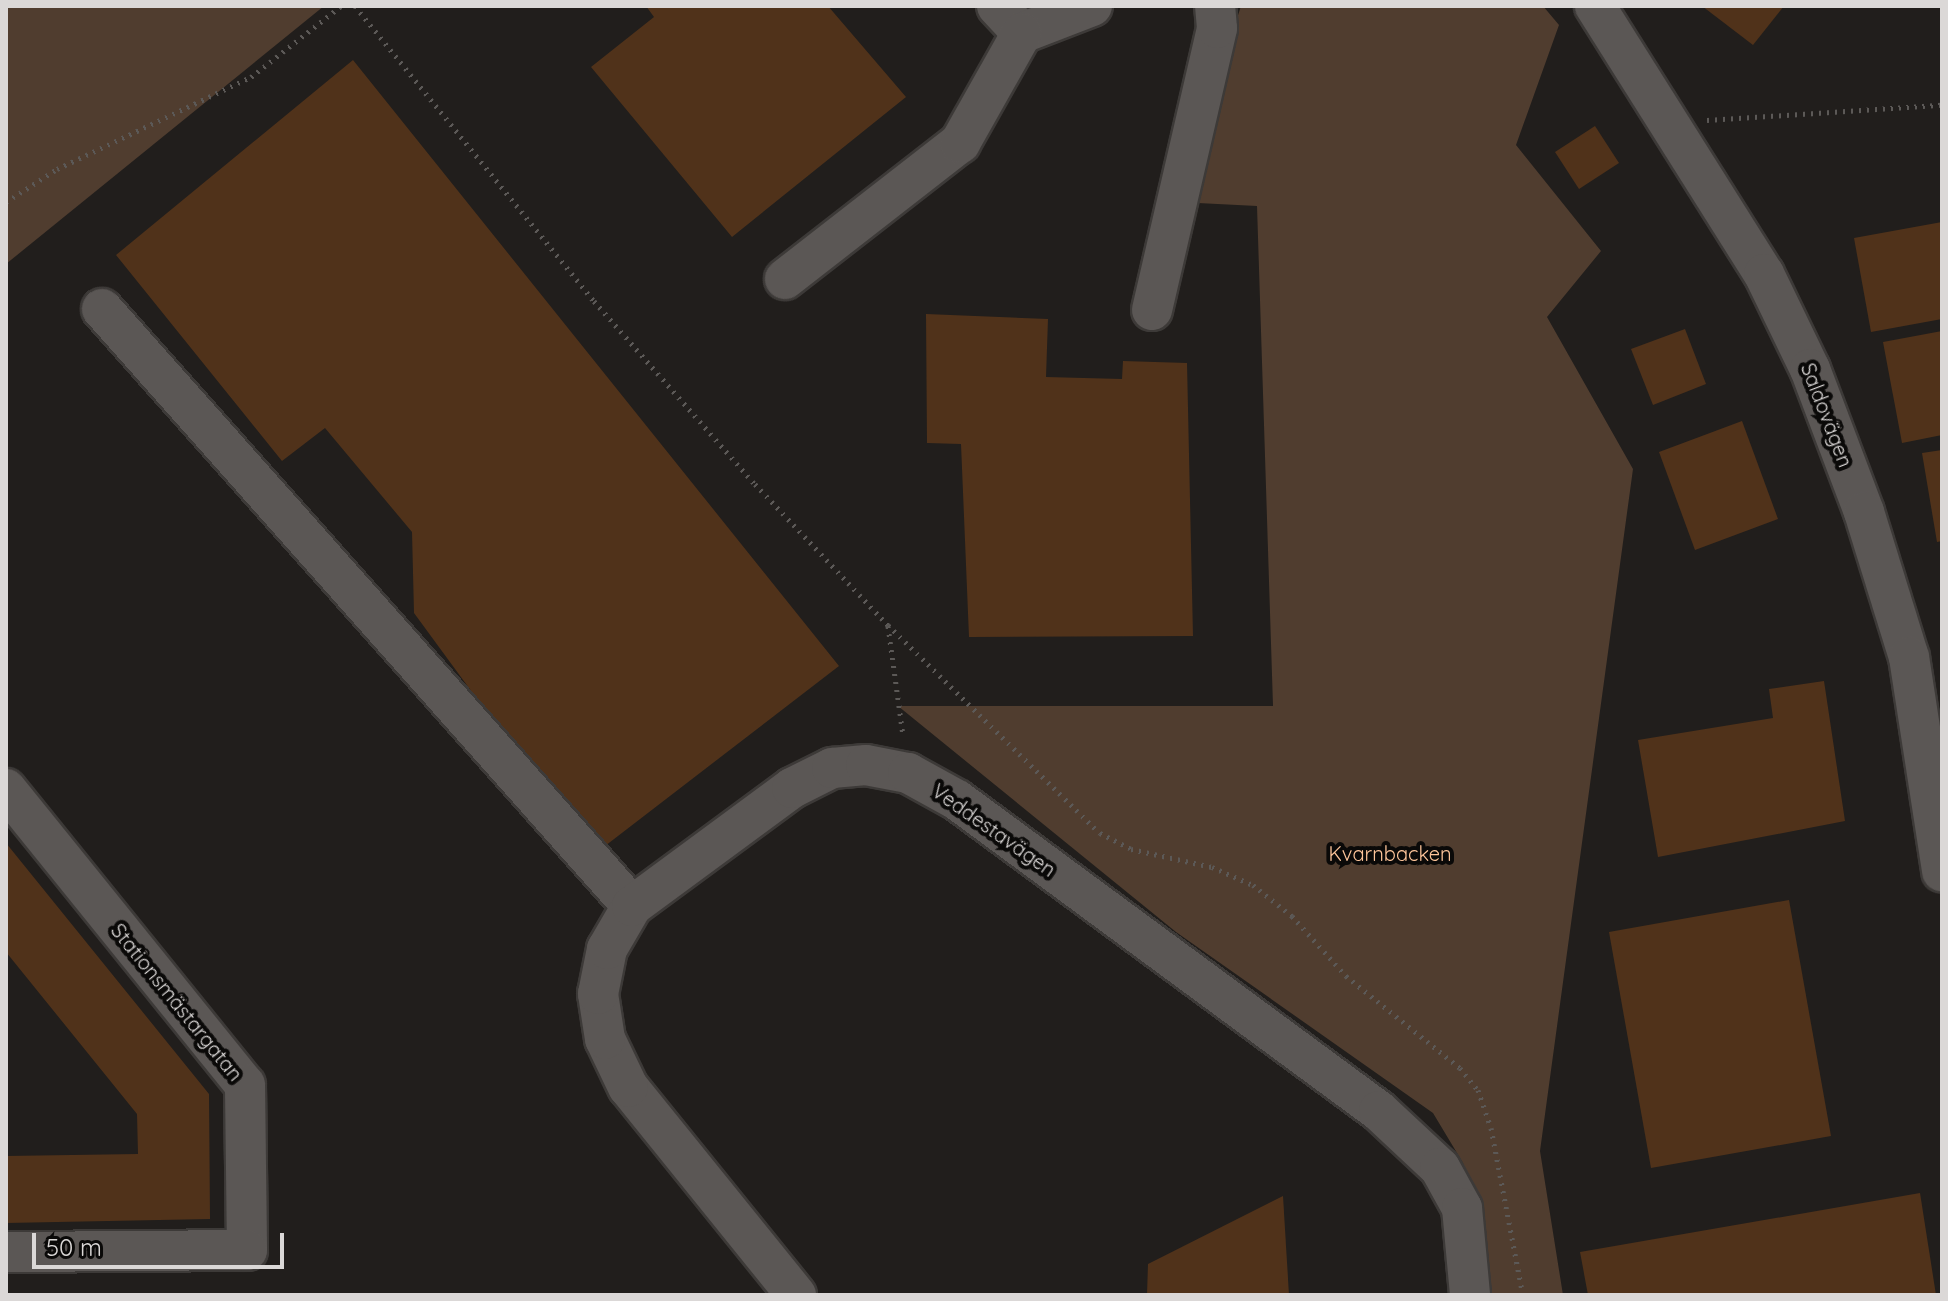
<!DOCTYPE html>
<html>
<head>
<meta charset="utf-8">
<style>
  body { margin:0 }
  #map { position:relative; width:1948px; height:1301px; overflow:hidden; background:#211e1c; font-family:Quicksand,sans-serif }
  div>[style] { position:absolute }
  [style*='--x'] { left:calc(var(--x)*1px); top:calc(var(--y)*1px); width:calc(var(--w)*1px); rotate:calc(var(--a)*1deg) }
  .green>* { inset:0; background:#503d2f }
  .building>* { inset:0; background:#50321a }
  .path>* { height:5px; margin-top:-2.5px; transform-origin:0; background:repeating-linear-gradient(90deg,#5c5957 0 2px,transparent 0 8px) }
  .roads { filter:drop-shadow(2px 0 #3d3a38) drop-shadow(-2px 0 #3d3a38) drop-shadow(0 2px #3d3a38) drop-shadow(0 -2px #3d3a38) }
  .street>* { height:40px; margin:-20px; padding:0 20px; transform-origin:20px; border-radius:20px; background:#5b5755 }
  span { translate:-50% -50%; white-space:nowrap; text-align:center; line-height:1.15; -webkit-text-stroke:8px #0a0908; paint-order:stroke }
  .street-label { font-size:20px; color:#dbd8d7 }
  .park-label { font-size:20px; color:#fec59a }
  .frame { position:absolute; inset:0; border:8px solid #dbd8d7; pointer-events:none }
  .scale { position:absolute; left:32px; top:1233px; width:252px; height:36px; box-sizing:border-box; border:4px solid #dbd8d7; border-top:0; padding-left:10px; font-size:24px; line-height:28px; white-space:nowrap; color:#dbd8d7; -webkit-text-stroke:6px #0a0908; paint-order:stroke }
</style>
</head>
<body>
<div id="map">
  <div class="green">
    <i style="clip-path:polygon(6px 6px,324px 6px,6px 264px)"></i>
    <i style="clip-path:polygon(1241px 6px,1543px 6px,1559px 25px,1516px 145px,1601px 251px,1547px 317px,1633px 469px,1540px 1151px,1563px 1295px,1484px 1295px,1463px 1163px,1433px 1113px,1176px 932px,898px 706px,1273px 706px,1257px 206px,1178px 202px)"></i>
  </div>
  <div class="building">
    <i style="clip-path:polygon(646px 6px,828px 6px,906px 97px,732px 237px,591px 67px,654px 17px)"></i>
    <i style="clip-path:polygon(1702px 6px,1784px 6px,1753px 45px)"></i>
    <i style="clip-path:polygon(353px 60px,839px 666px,592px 856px,414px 613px,412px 532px,325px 428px,282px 461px,116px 255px)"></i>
    <i style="clip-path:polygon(1595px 126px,1619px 163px,1579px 189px,1555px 152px)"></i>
    <i style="clip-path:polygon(1942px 222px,1942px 319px,1871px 332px,1854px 238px)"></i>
    <i style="clip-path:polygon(926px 314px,1048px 319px,1046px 377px,1122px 379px,1123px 361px,1187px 363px,1193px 636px,969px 637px,961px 444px,927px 443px)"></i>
    <i style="clip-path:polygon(1685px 329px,1706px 384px,1653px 405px,1631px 349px)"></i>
    <i style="clip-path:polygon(1942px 331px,1942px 435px,1902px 443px,1883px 342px)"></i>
    <i style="clip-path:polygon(1742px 421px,1778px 519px,1695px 550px,1659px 452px)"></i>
    <i style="clip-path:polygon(1942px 450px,1942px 541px,1937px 542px,1922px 453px)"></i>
    <i style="clip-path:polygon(1824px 681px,1845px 821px,1658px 857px,1638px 740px,1773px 718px,1769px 689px)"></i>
    <i style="clip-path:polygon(6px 843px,209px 1094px,210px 1219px,6px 1223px,6px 1156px,138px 1154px,137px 1114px,6px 952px)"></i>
    <i style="clip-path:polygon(1789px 900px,1831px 1136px,1651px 1168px,1609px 932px)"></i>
    <i style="clip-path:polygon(1920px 1193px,1936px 1295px,1588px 1295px,1580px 1252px)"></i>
    <i style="clip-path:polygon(1283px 1196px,1289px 1295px,1147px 1295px,1148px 1264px)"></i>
  </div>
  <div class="path">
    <i style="--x:355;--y:6;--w:380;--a:51"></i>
    <i style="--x:594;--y:301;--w:244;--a:48.7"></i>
    <i style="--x:755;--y:484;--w:194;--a:46.7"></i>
    <i style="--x:888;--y:625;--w:297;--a:44.5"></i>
    <i style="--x:1100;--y:833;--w:35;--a:27"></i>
    <i style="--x:1131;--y:849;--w:83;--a:12.5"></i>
    <i style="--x:1212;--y:867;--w:45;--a:23.7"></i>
    <i style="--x:1253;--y:885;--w:50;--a:38.5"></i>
    <i style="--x:1292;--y:916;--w:81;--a:48"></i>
    <i style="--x:1346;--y:976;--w:146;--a:38.9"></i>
    <i style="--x:1460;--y:1068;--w:28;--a:51"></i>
    <i style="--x:1478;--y:1090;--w:40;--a:71.1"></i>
    <i style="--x:1491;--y:1128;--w:170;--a:79.2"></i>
    <i style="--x:1707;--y:120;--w:235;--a:-3.7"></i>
    <i style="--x:6;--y:202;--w:61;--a:-32.9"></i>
    <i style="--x:57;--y:169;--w:215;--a:-25.4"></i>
    <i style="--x:251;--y:77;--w:115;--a:-38.3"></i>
    <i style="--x:888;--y:626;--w:110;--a:82.2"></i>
  </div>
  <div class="roads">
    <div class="street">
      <i style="--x:997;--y:6;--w:37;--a:47"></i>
      <i style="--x:1022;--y:33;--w:75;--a:-21.1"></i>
      <i style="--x:1595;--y:6;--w:317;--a:57.8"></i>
      <i style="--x:1764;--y:274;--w:106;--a:64.2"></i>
      <i style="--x:1810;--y:369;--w:153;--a:69.3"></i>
      <i style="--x:1864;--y:512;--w:152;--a:72.8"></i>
      <i style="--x:1909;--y:657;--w:217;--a:81.2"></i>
      <i style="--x:785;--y:279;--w:222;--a:-37.9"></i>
      <i style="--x:960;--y:143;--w:126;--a:-60.6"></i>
      <i style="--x:102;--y:309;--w:798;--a:48.4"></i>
      <i style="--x:1152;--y:310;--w:289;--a:-77"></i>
      <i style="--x:1217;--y:28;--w:22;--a:-95"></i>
      <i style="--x:6;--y:789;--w:380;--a:51.1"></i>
      <i style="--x:245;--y:1085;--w:165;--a:89.3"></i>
      <i style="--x:247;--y:1250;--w:241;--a:179.5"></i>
      <i style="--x:796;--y:1295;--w:267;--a:-128.9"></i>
      <i style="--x:628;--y:1087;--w:53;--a:-115.6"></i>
      <i style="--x:605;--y:1039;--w:46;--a:-98.8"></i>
      <i style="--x:598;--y:994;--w:46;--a:-78.7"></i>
      <i style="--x:607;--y:949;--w:50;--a:-59.8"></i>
      <i style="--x:632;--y:906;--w:199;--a:-36.4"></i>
      <i style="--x:792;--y:788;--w:45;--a:-26.6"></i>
      <i style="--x:832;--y:768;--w:34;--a:-5"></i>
      <i style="--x:866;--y:765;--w:43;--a:10.8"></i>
      <i style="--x:908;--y:773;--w:56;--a:28.9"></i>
      <i style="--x:957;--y:800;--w:524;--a:36.39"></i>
      <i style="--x:1379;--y:1111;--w:83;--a:43.1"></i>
      <i style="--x:1440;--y:1168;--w:46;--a:61.2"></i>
      <i style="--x:1462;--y:1208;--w:87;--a:84.7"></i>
    </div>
  </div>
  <div class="street-label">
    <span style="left:1827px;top:415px;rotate:69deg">Saldovägen</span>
    <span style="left:994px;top:830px;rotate:35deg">Veddestavägen</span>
    <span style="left:177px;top:1002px;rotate:51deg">Stationsmästargatan</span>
  </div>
  <div class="park-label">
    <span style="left:1390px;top:853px">Kvarnbacken</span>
  </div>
  <div class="frame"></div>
  <div class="scale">50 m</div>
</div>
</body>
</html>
